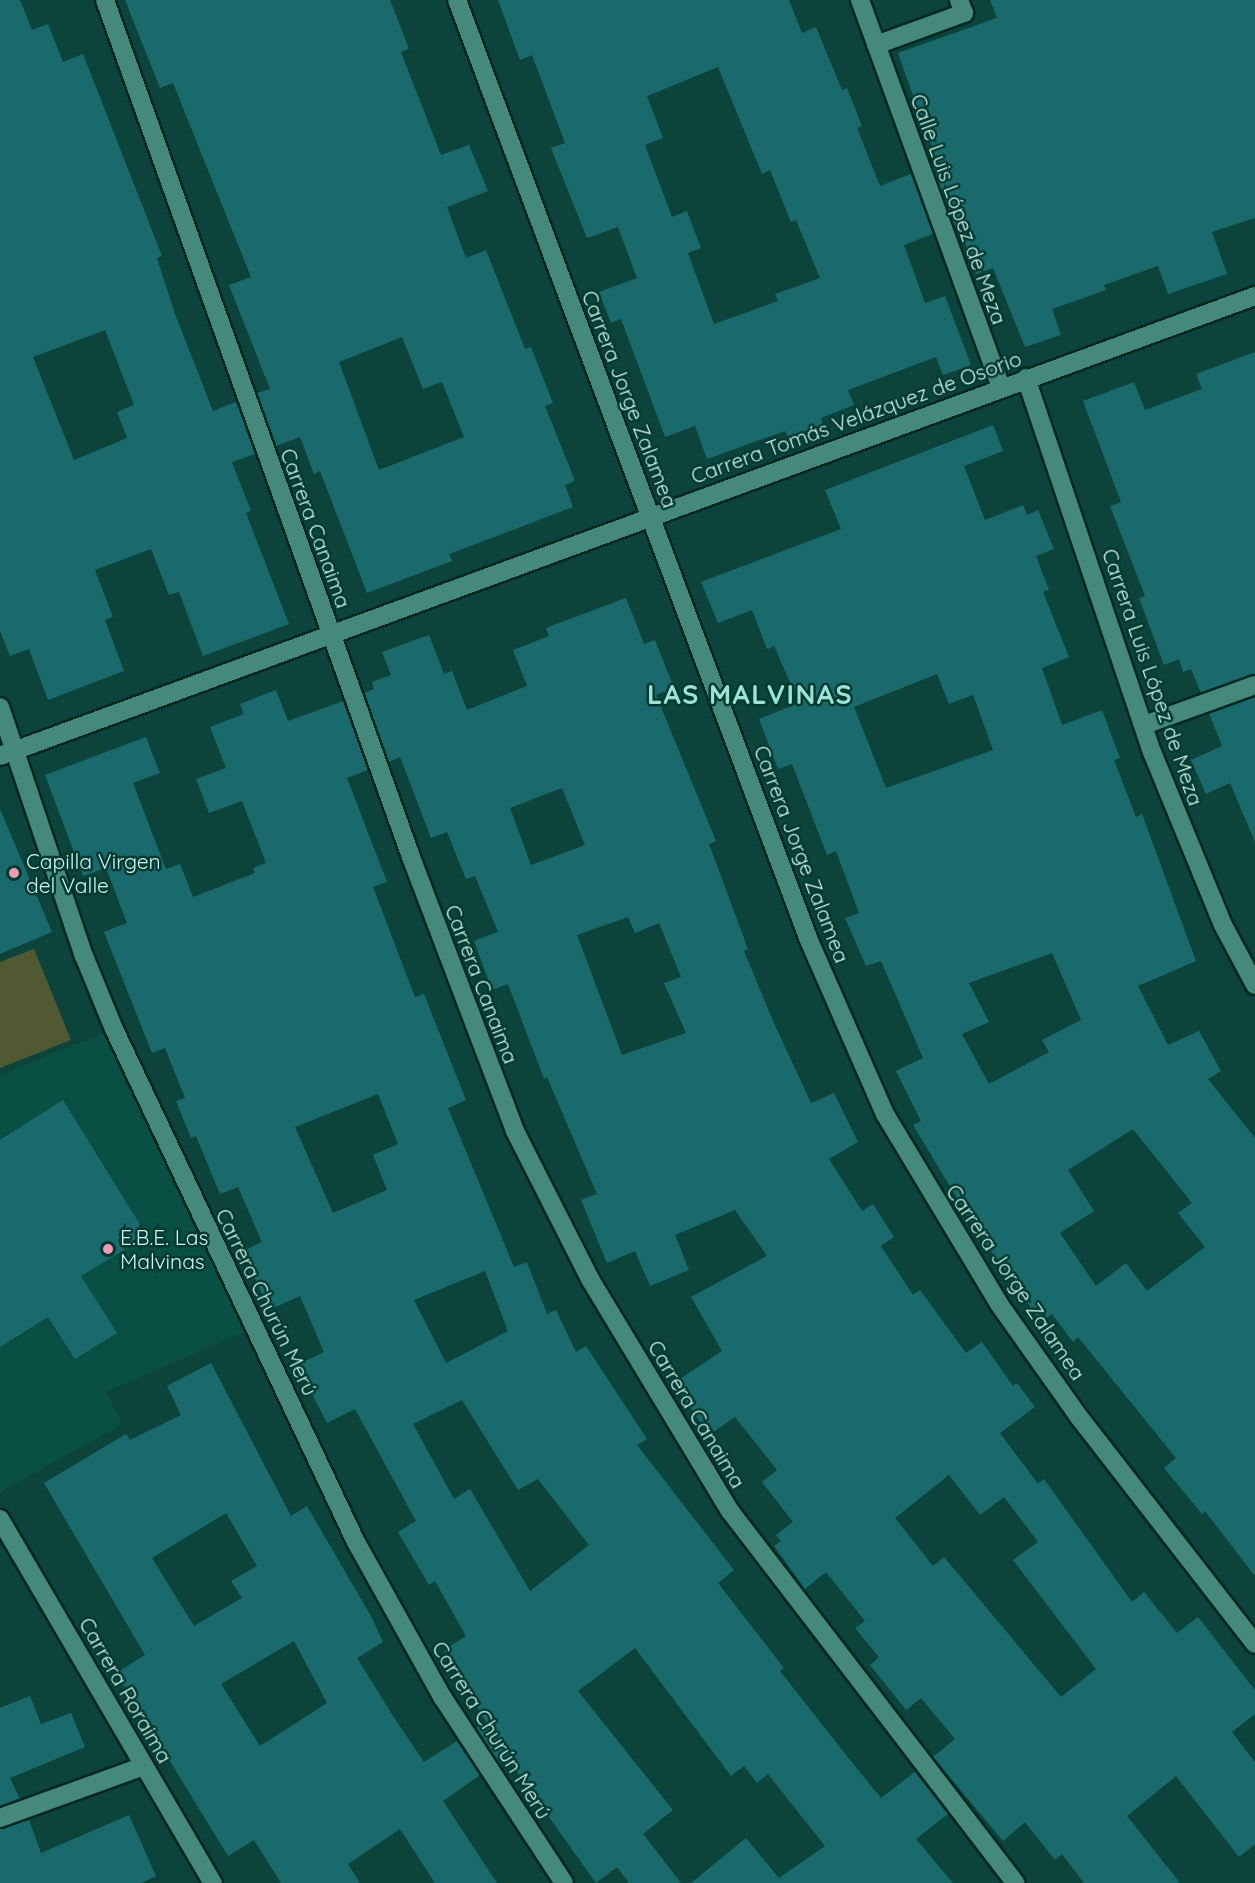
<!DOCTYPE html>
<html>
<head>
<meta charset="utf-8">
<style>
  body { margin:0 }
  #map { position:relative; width:1255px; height:1883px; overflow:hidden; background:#0c443b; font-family:Quicksand,sans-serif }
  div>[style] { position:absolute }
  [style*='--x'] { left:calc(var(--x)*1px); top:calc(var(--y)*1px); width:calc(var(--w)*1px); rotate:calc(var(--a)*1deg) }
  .built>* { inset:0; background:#094f44 }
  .green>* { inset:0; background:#505931 }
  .building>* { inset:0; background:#1a6a6d }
  .roads { filter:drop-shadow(2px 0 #022822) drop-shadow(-2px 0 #022822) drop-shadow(0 2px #022822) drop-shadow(0 -2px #022822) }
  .minor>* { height:18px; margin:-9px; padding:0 9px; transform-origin:9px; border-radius:9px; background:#45897b }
  .dots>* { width:16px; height:16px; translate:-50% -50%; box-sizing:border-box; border:3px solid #003a31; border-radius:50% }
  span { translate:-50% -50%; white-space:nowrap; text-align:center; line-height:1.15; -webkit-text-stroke:5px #003a31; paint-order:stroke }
  .street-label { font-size:21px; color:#d0f2ea }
  .poi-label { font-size:21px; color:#d0f2ea }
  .left { translate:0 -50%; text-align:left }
  .district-label { font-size:27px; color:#9de2d3; font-weight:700; letter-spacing:1.5px }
</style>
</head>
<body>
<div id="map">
  <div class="built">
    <i style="clip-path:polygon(114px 1029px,254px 1328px,106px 1392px,122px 1424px,0 1492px,0 1075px)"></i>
  </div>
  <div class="green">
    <i style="clip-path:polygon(34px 949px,71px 1040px,0 1068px,0 962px)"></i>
  </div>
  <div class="building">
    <i style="clip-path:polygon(evenodd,0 0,20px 0,32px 30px,48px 24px,63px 62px,83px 54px,162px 256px,157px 258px,175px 314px,213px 411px,236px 402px,255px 454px,232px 462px,251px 511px,246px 513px,289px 624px,203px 656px,179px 592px,169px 595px,151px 549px,95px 570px,113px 617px,105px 620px,124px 671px,48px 700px,29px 649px,10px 656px,0 631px,0 0,105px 330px,134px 405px,117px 412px,127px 438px,74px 460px,33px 357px,105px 330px)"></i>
    <i style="clip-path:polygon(evenodd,125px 0,390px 0,409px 49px,401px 52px,441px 155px,469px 145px,488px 191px,447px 207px,466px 258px,486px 250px,525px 349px,531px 347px,553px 403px,545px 406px,575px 481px,565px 485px,573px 507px,449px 554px,452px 561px,367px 593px,320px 471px,314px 474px,300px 437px,276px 446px,257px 393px,270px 389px,229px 285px,251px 277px,173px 83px,160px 88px,125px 0,402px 337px,423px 389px,442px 382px,464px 437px,379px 470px,339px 362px,402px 337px)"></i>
    <i style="clip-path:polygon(evenodd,498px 0,789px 0,802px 33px,816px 27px,842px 90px,847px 88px,862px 126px,857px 128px,880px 186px,911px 174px,933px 234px,904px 245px,925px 303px,945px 296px,971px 365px,943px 375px,936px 357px,848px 390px,854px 405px,821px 418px,823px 425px,788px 437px,785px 431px,707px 459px,695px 426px,665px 437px,621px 319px,611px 323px,599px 292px,637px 278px,618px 227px,587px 238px,551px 148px,565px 143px,532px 55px,520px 60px,498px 0,718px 67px,762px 174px,770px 170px,791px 222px,796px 220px,820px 278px,775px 294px,778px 301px,714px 324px,688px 253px,701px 248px,687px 211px,672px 217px,645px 145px,663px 138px,647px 96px,718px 67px)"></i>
    <i style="clip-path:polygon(990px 0,1255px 0,1255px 218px,1212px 232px,1227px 274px,1168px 294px,1158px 266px,1104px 285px,1106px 290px,1052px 309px,1061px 335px,1025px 347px,993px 268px,976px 274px,958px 224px,954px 225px,932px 165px,937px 163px,898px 53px,997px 18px)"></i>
    <i style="clip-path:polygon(1255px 352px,1255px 674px,1201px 693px,1191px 669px,1183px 672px,1179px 659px,1164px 665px,1139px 598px,1145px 596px,1110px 506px,1121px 502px,1083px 401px,1134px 382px,1145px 410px,1202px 389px,1196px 374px)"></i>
    <i style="clip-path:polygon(evenodd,993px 425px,1003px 451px,964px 466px,985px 520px,1023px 505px,1027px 515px,1038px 510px,1054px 549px,1036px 556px,1049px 590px,1043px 592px,1069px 657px,1042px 668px,1062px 725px,1102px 710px,1120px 758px,1114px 760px,1136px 817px,1142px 814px,1196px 961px,1138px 986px,1168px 1045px,1199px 1031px,1221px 1071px,1208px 1079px,1255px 1138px,1255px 1576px,1205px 1511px,1202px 1514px,1164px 1468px,1176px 1458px,1078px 1337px,1073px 1342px,1052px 1314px,1041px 1322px,975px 1228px,913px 1125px,921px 1121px,896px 1071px,923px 1058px,881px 961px,866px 966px,845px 918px,859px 913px,836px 851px,827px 855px,792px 764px,778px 769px,759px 719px,799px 703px,774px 646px,767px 649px,752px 610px,718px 623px,701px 582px,841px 529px,825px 490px,993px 425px,937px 674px,949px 704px,973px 695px,993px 750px,886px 788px,854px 707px,937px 674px,993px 425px,1052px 953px,1081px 1020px,1042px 1040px,1049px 1052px,989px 1084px,962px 1034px,989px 1022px,969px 983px,1052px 953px,993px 425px,1133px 1129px,1192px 1203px,1178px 1213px,1205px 1247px,1147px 1291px,1126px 1263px,1096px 1286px,1060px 1233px,1094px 1211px,1068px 1170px,1133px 1129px)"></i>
    <i style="clip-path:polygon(evenodd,626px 598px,644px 644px,655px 640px,674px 688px,656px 695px,716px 841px,709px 844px,748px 949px,744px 951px,773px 1021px,811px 1103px,834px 1093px,858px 1142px,829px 1159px,862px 1211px,873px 1204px,894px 1237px,881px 1246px,913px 1295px,920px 1290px,966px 1353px,982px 1342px,1013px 1386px,1017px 1383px,1035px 1407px,1000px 1433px,1038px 1484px,1044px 1479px,1132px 1602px,1144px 1592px,1177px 1633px,1198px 1617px,1255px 1690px,1255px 1714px,1232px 1732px,1255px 1762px,1255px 1844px,1239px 1857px,1176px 1776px,1127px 1816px,1180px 1883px,1084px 1883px,1062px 1854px,1055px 1860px,1025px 1822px,1003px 1841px,933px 1757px,955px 1739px,921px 1698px,906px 1710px,870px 1665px,879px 1657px,855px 1628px,865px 1621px,826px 1572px,805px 1589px,774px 1546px,781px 1541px,776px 1535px,793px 1522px,762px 1482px,777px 1470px,735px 1417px,709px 1435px,674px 1383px,722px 1351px,691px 1297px,767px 1256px,735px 1210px,675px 1235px,689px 1270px,650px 1286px,635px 1251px,607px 1263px,581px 1200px,597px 1194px,547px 1077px,544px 1079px,508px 984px,492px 990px,474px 941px,498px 932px,475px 876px,466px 879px,447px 832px,431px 838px,400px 757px,389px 762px,364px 693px,374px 689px,372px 682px,391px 675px,382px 652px,429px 635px,444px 674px,452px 671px,467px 710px,527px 686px,513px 650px,549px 636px,546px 628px,626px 598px,562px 788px,585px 845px,531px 865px,510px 808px,562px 788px,626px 598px,628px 917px,635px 933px,659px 923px,681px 977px,664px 983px,686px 1033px,622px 1055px,577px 935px,628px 917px,626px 598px,949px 1475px,980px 1515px,1004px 1497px,1038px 1542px,1013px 1560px,1096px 1669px,1061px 1697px,944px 1557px,933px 1566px,895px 1518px,949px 1475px)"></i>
    <i style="clip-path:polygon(evenodd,276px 690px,288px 721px,343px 701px,368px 770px,347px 778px,387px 882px,373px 887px,415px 997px,424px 994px,466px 1100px,448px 1108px,514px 1267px,527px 1262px,547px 1314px,556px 1310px,576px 1352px,586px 1346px,647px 1439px,637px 1445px,734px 1570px,718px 1583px,784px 1668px,780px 1671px,846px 1755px,881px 1798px,915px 1772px,948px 1814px,916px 1839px,953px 1883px,691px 1883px,746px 1838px,779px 1878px,825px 1846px,768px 1774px,757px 1783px,744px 1766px,731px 1776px,635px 1648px,578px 1691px,673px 1810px,643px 1834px,681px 1883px,629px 1883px,617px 1867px,596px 1883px,507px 1758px,499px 1763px,476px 1728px,486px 1722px,444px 1650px,466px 1636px,435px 1581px,429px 1585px,398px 1532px,416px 1521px,355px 1409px,327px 1423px,297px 1365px,324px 1352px,300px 1296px,269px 1310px,243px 1251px,262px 1242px,238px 1187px,220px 1194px,196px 1136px,191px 1138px,176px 1101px,185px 1098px,165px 1048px,152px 1053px,104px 932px,127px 923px,106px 868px,83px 876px,45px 775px,146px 737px,160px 773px,133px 783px,166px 869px,180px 864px,193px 897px,255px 873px,253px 868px,266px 863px,242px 801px,209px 813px,196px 779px,226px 768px,210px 727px,244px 714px,240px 704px,276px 690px,378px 1094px,398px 1144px,373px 1155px,387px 1190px,333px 1213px,295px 1127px,378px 1094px,276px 690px,485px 1271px,508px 1331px,446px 1363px,414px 1300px,485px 1271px,276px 690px,462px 1400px,518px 1490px,538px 1479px,589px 1545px,530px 1591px,470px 1489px,454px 1499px,413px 1424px,462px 1400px)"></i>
    <i style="clip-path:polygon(1255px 697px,1255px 842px,1230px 783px,1206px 794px,1191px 760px,1222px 746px,1209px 713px)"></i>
    <i style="clip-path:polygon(0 809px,52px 932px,0 954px)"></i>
    <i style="clip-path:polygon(63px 1100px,147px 1236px,81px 1276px,117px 1333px,75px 1359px,48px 1317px,0 1347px,0 1140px)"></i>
    <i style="clip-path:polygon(evenodd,211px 1363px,291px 1516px,307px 1506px,372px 1618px,383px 1642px,357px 1658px,395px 1719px,424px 1762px,457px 1741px,480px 1775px,443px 1801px,497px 1883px,435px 1883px,400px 1829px,348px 1864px,360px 1883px,281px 1883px,254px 1840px,228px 1856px,116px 1673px,145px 1655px,44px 1483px,126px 1434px,130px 1440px,181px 1415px,167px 1386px,211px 1363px,226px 1513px,257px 1566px,231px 1581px,242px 1598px,194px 1626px,152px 1558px,226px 1513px,211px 1363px,294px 1641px,327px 1703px,260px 1746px,221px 1684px,294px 1641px)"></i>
    <i style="clip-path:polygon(30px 1696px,41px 1724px,71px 1713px,85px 1747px,10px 1778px,20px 1799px,0 1806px,0 1708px)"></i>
    <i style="clip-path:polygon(129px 1815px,156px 1876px,141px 1883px,0 1883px,0 1829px,29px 1820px,41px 1853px)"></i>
  </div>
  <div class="roads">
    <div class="minor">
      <i style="--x:105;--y:0;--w:910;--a:70.35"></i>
      <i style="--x:411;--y:857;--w:293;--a:69.2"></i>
      <i style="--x:515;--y:1131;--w:166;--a:63.1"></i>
      <i style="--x:590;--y:1279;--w:271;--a:58.9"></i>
      <i style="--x:730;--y:1511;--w:469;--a:52.5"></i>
      <i style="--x:457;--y:0;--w:1002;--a:69.48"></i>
      <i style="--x:808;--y:938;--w:192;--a:66.4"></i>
      <i style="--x:885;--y:1114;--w:222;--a:59"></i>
      <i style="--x:999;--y:1304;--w:138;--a:54.7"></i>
      <i style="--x:1079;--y:1417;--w:287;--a:52.2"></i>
      <i style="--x:860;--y:0;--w:412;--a:70"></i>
      <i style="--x:876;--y:45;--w:94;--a:-20"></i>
      <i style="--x:964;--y:13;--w:14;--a:-111"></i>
      <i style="--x:1026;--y:378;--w:395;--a:71.4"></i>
      <i style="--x:1152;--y:752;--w:187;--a:67.7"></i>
      <i style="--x:1223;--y:925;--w:68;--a:61.9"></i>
      <i style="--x:0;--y:707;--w:263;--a:71.4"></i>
      <i style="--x:84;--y:956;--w:79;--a:67.7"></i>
      <i style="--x:114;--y:1029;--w:567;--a:64.75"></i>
      <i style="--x:356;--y:1542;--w:179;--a:60.9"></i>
      <i style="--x:443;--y:1698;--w:221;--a:56.8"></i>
      <i style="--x:1144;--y:725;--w:118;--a:-19.8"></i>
      <i style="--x:0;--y:756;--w:1337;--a:-20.13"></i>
      <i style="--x:0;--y:1519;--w:422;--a:59.7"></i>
      <i style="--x:0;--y:1818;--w:153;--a:-19.9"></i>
    </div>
  </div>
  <div class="dots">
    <i style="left:14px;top:873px;background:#f09ab5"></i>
    <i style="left:108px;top:1249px;background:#f09ab5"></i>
  </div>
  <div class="street-label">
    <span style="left:959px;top:209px;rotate:70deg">Calle Luis López de Meza</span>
    <span style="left:630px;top:399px;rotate:69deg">Carrera Jorge Zalamea</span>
    <span style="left:856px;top:417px;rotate:-20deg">Carrera Tomás Velázquez de Osorio</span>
    <span style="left:316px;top:528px;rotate:70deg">Carrera Canaima</span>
    <span style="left:1153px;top:677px;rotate:71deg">Carrera Luis López de Meza</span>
    <span style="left:802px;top:854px;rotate:69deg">Carrera Jorge Zalamea</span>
    <span style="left:482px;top:984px;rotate:69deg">Carrera Canaima</span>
    <span style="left:1016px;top:1282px;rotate:56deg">Carrera Jorge Zalamea</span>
    <span style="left:267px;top:1302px;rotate:64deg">Carrera Churún Merú</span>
    <span style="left:697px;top:1414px;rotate:59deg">Carrera Canaima</span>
    <span style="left:126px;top:1690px;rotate:60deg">Carrera Roraima</span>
    <span style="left:492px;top:1730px;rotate:58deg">Carrera Churún Merú</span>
  </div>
  <div class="poi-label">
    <span class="left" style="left:26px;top:873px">Capilla Virgen<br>del Valle</span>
    <span class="left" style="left:120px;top:1249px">E.B.E. Las<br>Malvinas</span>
  </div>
  <div class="district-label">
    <span style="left:750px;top:695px">LAS MALVINAS</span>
  </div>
</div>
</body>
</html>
